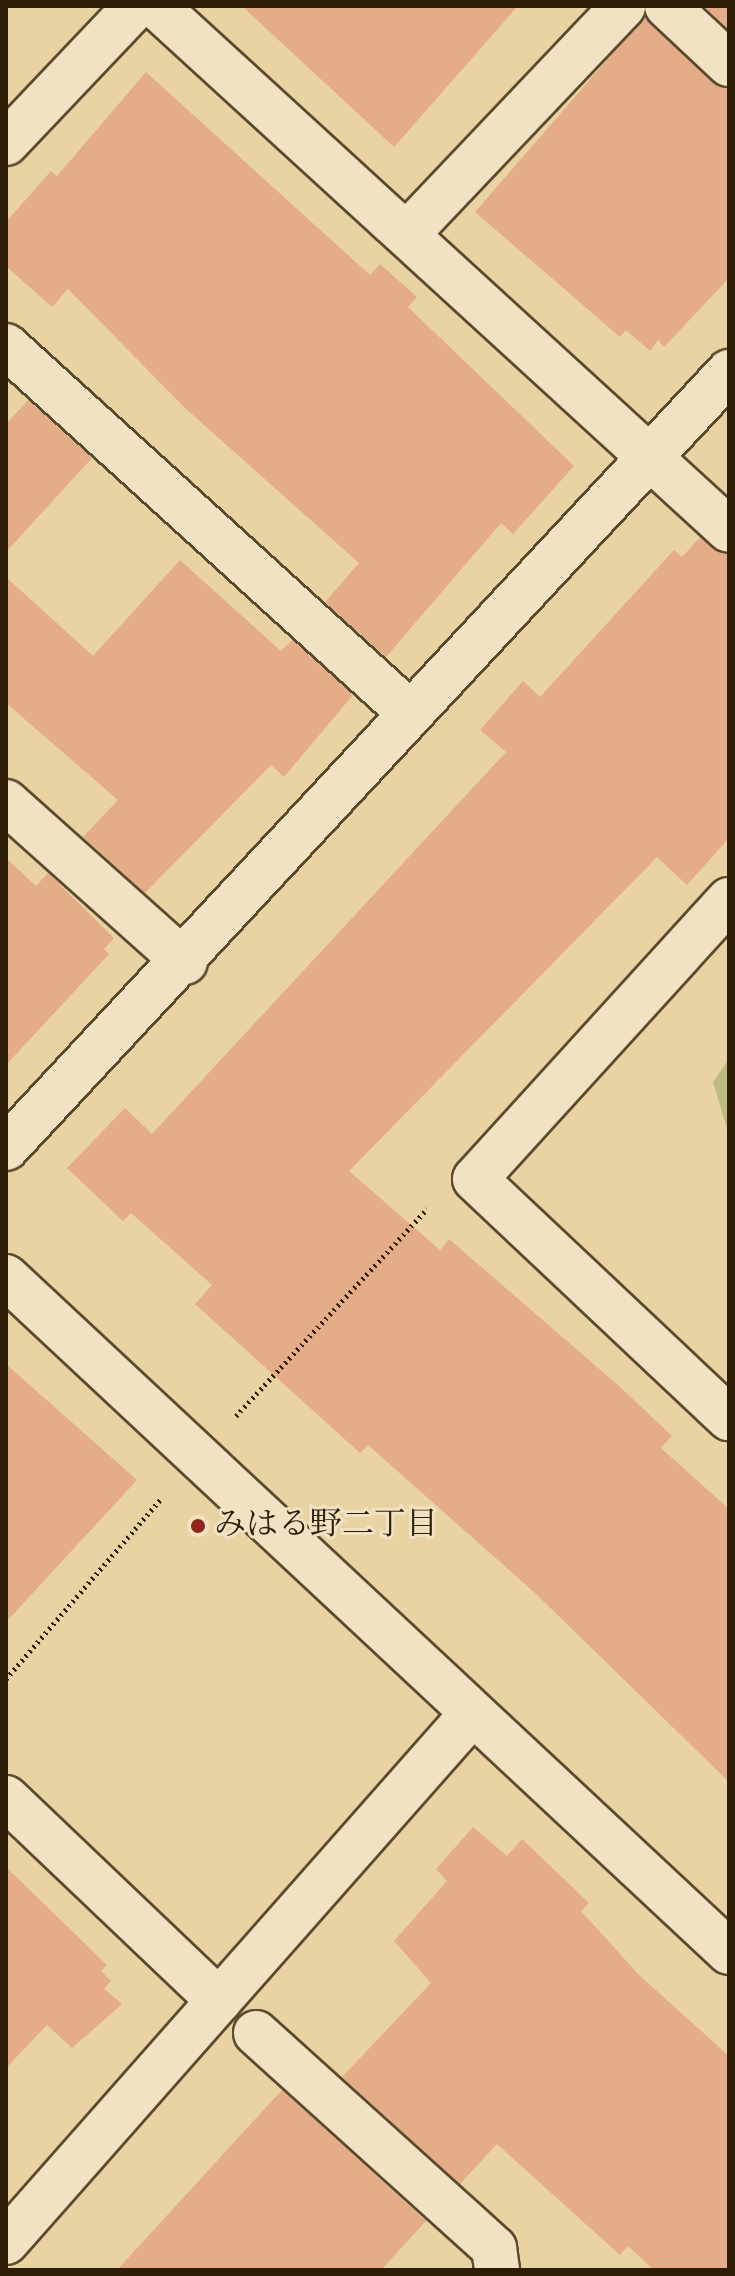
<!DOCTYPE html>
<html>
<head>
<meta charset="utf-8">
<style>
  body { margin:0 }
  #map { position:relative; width:735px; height:2276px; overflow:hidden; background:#ead3a2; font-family:"IM FELL English","Noto Serif JP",serif }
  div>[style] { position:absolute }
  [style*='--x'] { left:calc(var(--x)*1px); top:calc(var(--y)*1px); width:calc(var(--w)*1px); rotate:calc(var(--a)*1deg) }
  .green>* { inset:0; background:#bcbb81 }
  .building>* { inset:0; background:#e4ac87 }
  .path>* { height:5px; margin-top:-2.5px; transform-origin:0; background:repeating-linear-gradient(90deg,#2d1d07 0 2px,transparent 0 6px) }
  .roads { filter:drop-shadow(2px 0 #5c4a2e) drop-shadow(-2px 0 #5c4a2e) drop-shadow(0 2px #5c4a2e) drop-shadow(0 -2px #5c4a2e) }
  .minor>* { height:44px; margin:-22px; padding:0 22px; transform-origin:22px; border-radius:22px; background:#f1e2c3 }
  .dots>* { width:22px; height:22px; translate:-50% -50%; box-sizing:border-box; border:4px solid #f1e2c3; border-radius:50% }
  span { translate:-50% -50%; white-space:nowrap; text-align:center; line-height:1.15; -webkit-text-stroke:6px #f1e2c3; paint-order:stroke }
  .poi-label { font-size:32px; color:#2d1d07 }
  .left { translate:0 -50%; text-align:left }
  .frame { position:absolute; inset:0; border:8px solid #2d1d07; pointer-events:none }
</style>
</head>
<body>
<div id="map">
  <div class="green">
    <i style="clip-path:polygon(729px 1059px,729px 1135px,713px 1082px)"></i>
  </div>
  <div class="building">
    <i style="clip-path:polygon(242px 6px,518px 6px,394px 147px)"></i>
    <i style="clip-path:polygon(704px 6px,729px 6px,729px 30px)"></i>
    <i style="clip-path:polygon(645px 16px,712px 82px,729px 88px,729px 278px,664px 347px,658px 340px,650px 351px,626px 330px,620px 337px,475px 212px)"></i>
    <i style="clip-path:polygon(146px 72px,370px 275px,380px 264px,417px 297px,408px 307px,574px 466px,513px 534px,501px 523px,386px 657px,325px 602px,359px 563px,185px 408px,68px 289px,52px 307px,6px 266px,6px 222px,51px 171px,57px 176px)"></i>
    <i style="clip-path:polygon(28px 400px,92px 458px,6px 552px,6px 424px)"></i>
    <i style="clip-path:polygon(700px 537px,729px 554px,729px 838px,687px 885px,657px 857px,349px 1171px,440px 1250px,449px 1239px,619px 1386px,672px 1436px,661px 1448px,729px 1509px,729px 1782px,534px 1592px,368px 1445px,360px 1453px,195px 1304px,212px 1285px,131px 1213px,123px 1221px,67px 1168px,125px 1108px,152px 1134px,506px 752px,480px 730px,523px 681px,540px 697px,674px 550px,682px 557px)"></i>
    <i style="clip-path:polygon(180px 560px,281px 651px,292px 640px,353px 695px,284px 777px,271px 765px,145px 893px,83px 837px,118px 800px,6px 703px,6px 577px,93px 656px)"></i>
    <i style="clip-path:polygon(6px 858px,36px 886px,48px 873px,114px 938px,104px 949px,109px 954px,6px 1065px)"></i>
    <i style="clip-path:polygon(6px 1364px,137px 1480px,6px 1622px)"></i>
    <i style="clip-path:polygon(473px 1827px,507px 1856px,522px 1839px,589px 1903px,581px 1911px,639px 1975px,729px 2056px,729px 2270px,654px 2270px,628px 2246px,620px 2255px,497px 2144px,460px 2184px,342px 2077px,431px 1983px,394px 1941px,447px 1881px,436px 1869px)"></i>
    <i style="clip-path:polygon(6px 1867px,107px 1965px,101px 1971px,111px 1981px,104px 1989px,122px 2004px,72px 2048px,47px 2025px,6px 2068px)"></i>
    <i style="clip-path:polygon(282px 2090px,426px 2221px,381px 2270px,117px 2270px)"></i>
  </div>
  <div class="path">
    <i style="--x:236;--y:1416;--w:282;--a:-47.3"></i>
    <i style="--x:6;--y:1679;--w:238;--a:-49.3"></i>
  </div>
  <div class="roads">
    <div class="minor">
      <i style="--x:156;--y:6;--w:776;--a:42.44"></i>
      <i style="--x:667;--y:6;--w:85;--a:43.1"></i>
      <i style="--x:6;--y:143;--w:189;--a:-46.5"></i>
      <i style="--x:407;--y:234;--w:314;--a:-46.5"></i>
      <i style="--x:6;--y:346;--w:547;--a:42.26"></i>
      <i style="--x:6;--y:802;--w:240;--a:41.8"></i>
      <i style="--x:729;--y:900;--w:377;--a:132.3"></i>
      <i style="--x:475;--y:1179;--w:349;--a:43.3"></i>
      <i style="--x:6;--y:1148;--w:1061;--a:-47.02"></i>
      <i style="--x:6;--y:1277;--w:989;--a:43.03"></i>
      <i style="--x:6;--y:1798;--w:294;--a:43.6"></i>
      <i style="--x:256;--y:2033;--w:321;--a:42.1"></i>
      <i style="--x:494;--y:2248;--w:22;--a:82"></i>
      <i style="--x:6;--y:2242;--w:701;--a:-48.58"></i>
    </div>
  </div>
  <div class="dots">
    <i style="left:198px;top:1526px;background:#8f2418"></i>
  </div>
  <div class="poi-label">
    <span class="left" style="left:214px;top:1526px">みはる野二丁目</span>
  </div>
  <div class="frame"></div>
</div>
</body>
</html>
